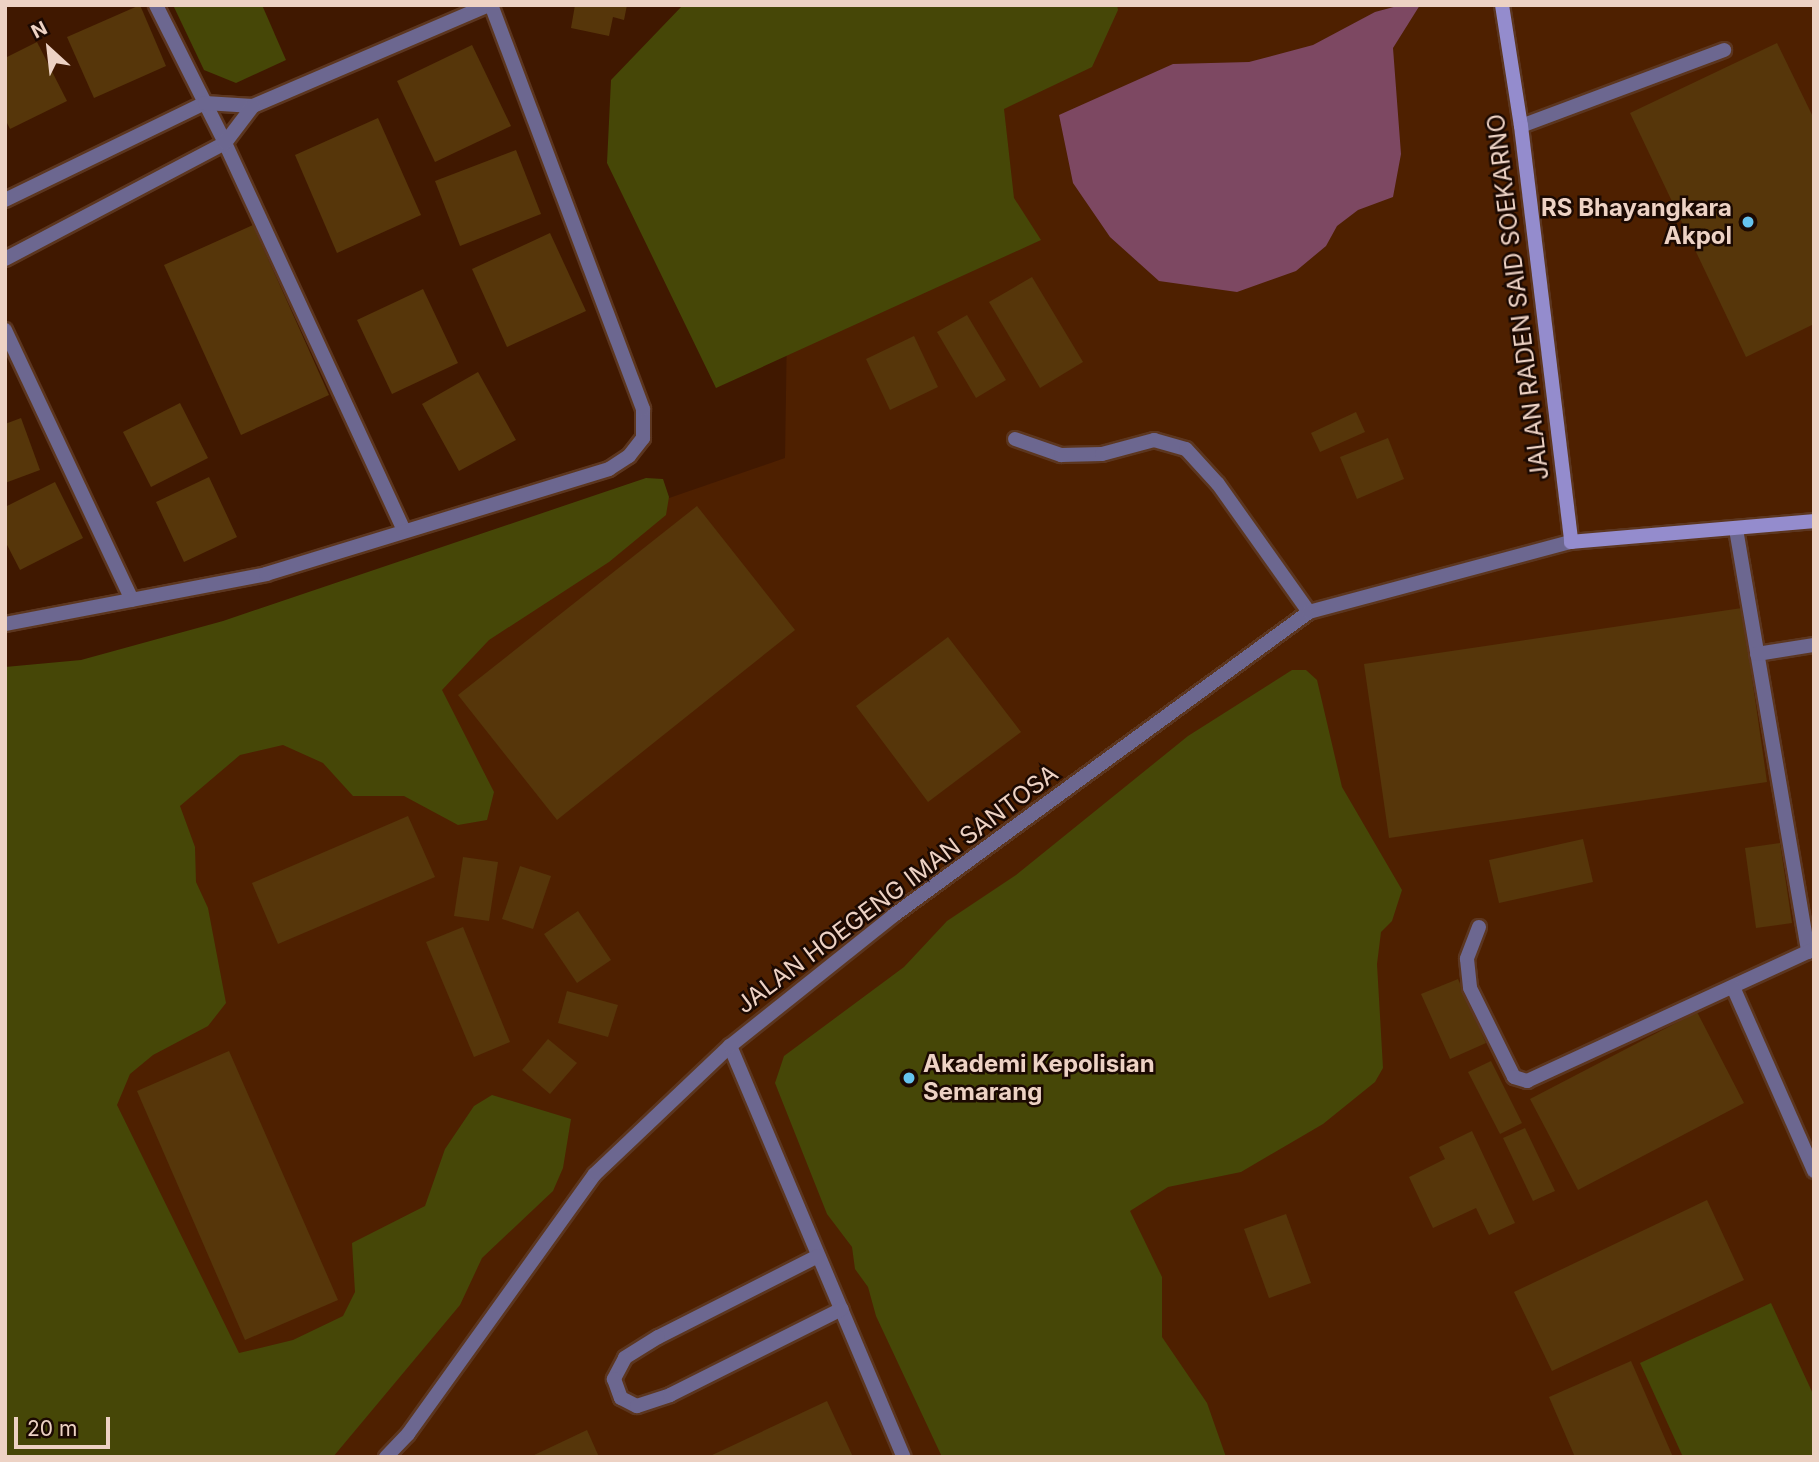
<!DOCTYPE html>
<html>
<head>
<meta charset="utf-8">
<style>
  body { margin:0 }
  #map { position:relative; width:1819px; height:1462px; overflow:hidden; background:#401800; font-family:Inter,sans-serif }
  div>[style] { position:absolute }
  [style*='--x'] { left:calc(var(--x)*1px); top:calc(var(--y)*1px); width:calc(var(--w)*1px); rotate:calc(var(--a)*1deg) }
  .built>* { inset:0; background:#4e2000 }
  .green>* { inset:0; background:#464707 }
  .water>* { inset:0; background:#7d4862 }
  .building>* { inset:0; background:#56360a }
  .roads { filter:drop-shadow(2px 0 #5c361f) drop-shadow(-2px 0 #5c361f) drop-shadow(0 2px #5c361f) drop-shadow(0 -2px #5c361f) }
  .lane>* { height:14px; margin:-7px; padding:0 7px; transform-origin:7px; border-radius:7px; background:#6c6790 }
  .street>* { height:14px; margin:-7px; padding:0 7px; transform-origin:7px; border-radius:7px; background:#6c6790 }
  .secondary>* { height:14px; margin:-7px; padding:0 7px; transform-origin:7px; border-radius:7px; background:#948ccd }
  .dots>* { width:19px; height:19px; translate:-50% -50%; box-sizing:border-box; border:4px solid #1b0902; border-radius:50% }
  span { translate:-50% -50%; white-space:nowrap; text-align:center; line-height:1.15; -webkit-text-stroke:5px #1b0902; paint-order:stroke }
  .poi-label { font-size:24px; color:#edd2c4; font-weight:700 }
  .right { translate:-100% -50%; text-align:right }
  .left { translate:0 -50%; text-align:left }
  .street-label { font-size:24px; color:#edd2c4 }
  .frame { position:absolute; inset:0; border:7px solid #edd2c4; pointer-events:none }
  .north { position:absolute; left:14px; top:14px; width:70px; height:70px; -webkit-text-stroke:5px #1b0902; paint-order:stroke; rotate:333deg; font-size:19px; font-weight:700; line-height:28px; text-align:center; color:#edd2c4 }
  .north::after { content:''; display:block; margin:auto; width:24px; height:32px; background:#edd2c4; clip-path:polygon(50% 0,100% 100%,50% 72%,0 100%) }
  .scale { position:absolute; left:14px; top:1417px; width:96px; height:32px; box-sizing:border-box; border:4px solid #edd2c4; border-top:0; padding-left:9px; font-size:21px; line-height:24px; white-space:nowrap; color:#edd2c4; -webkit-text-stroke:5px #1b0902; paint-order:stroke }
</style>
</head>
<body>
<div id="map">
  <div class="built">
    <i style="clip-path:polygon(952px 5px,1814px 5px,1814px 1457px,5px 1457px,84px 700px,785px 458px,788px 262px)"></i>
  </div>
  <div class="green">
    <i style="clip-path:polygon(173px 5px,262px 5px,286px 60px,236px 83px,204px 70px)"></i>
    <i style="clip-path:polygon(683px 5px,1117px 5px,1118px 10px,1092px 67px,1004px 109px,1014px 198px,1041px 240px,716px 388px,607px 163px,611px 80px)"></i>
    <i style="clip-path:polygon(646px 478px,663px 479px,669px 497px,666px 515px,609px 562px,489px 640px,442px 690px,494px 792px,487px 820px,458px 825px,404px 796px,353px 796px,323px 763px,283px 745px,240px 755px,180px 806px,195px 847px,196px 882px,208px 908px,226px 1003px,208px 1026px,153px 1055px,130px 1074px,117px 1105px,239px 1353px,293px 1340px,343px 1316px,355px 1292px,352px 1243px,425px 1206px,445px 1149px,474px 1106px,492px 1095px,571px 1119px,563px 1168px,553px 1191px,482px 1258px,460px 1305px,333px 1457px,5px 1457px,5px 667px,81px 660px,223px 621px)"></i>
    <i style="clip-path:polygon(1292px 670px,1306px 670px,1317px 680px,1342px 787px,1402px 890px,1392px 921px,1381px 932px,1377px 964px,1383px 1068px,1375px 1082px,1323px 1124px,1241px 1172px,1168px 1187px,1130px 1211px,1162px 1277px,1162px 1337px,1207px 1403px,1226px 1457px,942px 1457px,876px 1316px,868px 1287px,855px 1269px,852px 1247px,827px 1214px,775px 1083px,784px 1056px,904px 967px,947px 921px,1016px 875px,1188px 736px)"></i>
    <i style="clip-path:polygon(1771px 1303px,1814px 1396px,1814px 1457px,1683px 1457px,1640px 1363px)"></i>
  </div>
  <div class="water">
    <i style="clip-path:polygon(1401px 5px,1420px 5px,1393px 48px,1401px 154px,1393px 197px,1358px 210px,1337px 226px,1326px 246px,1296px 271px,1237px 292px,1159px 281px,1110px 237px,1073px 183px,1059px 115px,1173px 64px,1249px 62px,1313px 45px,1375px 12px)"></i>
  </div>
  <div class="building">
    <i style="clip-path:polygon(140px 5px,166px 66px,94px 98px,67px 37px)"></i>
    <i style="clip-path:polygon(575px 5px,627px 5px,624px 20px,613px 17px,609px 36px,571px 28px)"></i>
    <i style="clip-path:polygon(37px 42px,67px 101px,10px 129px,5px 119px,5px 58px)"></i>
    <i style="clip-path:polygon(1777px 43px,1814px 119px,1814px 324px,1746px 357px,1630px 113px)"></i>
    <i style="clip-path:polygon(472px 45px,511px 126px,435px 162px,397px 81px)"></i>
    <i style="clip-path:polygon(378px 118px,421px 215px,337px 253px,295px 155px)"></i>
    <i style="clip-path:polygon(516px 150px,541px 214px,460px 246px,435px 181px)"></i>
    <i style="clip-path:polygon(253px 225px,329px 395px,241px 435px,164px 265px)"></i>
    <i style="clip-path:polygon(550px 233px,586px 311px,507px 347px,472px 269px)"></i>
    <i style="clip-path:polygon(1032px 277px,1083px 362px,1040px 388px,989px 302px)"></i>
    <i style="clip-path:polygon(423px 289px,458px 363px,392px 394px,357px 320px)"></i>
    <i style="clip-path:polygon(967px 315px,1006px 380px,976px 398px,937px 332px)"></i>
    <i style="clip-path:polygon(914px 336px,938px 387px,890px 410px,866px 359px)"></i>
    <i style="clip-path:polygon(478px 372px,516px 440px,459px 471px,422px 404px)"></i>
    <i style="clip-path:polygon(180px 403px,208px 458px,151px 487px,123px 432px)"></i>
    <i style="clip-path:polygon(1356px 412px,1365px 432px,1320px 452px,1311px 433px)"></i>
    <i style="clip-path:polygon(21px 418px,40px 470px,5px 483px,5px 424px)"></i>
    <i style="clip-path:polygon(1388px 438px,1404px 479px,1357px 499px,1340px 457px)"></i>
    <i style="clip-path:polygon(209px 477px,237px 537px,184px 562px,156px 502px)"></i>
    <i style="clip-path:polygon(55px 482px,83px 538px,20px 570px,5px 541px,5px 507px)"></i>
    <i style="clip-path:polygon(697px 506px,795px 630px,557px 820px,458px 695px)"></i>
    <i style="clip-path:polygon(1742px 608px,1767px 782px,1389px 838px,1364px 664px)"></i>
    <i style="clip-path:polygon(948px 637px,1021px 732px,928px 802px,856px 706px)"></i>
    <i style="clip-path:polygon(408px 816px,435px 877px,278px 944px,252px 883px)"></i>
    <i style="clip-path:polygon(1583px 839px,1593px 882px,1499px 903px,1489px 860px)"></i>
    <i style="clip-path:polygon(1780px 843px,1792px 923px,1756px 928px,1745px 848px)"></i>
    <i style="clip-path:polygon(463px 857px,498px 862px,489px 921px,454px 916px)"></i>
    <i style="clip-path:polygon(520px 866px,551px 876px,533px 929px,502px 919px)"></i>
    <i style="clip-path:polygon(578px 911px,611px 960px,577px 983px,544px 934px)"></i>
    <i style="clip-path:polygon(463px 927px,510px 1042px,474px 1057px,426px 942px)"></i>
    <i style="clip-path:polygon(1458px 979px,1486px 1043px,1450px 1059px,1421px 994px)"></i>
    <i style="clip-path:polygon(567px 991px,618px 1005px,608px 1037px,558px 1023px)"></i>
    <i style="clip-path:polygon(1697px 1012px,1744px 1103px,1578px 1190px,1530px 1099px)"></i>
    <i style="clip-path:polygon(548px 1039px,577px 1063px,550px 1094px,522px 1070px)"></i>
    <i style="clip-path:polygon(229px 1051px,338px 1300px,245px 1340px,137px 1091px)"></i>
    <i style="clip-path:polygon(1491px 1061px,1522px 1123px,1500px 1134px,1468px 1072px)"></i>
    <i style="clip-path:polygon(1525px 1128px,1555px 1191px,1533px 1201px,1503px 1138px)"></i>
    <i style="clip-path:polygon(1472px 1131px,1515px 1223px,1489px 1235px,1476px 1208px,1433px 1228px,1409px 1177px,1445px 1159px,1439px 1147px)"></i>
    <i style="clip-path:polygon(1707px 1200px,1744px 1280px,1552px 1371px,1514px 1292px)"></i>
    <i style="clip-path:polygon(1286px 1214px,1311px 1283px,1269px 1298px,1244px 1229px)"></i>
    <i style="clip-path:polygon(1631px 1361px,1673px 1457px,1575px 1457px,1549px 1397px)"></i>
    <i style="clip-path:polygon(827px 1401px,853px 1457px,708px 1457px)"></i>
    <i style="clip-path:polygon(587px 1430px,599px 1457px,530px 1457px)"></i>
  </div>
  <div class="roads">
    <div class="lane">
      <i style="--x:1521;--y:126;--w:217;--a:-20.5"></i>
      <i style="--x:1015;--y:439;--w:49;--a:19.2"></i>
      <i style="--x:1061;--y:455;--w:41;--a:-1.4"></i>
      <i style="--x:1102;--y:454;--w:54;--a:-15.1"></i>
      <i style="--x:1154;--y:440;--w:33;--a:16"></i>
      <i style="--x:1186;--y:449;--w:47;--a:47.6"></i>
      <i style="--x:1218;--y:484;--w:157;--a:54.6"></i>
      <i style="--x:1736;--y:529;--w:429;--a:80.3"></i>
      <i style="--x:1808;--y:952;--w:7;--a:-27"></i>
      <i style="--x:1757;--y:654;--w:58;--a:-9"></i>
      <i style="--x:1479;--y:927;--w:34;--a:111"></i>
      <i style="--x:1467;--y:959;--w:29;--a:84"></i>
      <i style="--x:1470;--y:988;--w:99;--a:63.7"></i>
      <i style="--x:1514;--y:1077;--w:14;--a:17"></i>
      <i style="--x:1527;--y:1081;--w:309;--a:-24.7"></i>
      <i style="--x:1733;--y:987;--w:201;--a:66.2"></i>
      <i style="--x:730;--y:1046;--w:446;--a:67.1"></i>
      <i style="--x:818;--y:1256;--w:179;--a:153.1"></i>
      <i style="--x:658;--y:1337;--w:39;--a:148"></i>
      <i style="--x:625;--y:1358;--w:24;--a:118"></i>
      <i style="--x:614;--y:1379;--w:20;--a:70"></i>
      <i style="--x:621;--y:1398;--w:18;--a:27"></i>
      <i style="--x:637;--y:1406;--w:35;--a:-18"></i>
      <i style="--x:670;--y:1395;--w:192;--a:-26.6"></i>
      <i style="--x:386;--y:1457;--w:32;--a:-46"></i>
      <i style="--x:408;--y:1434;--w:320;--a:-54.3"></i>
      <i style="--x:595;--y:1174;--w:186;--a:-43.5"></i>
      <i style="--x:730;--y:1046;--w:210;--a:-38.6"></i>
      <i style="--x:894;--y:915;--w:514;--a:-36.13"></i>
      <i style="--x:1309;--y:612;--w:271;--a:-15"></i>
    </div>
    <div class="street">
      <i style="--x:156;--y:5;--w:154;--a:63.4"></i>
      <i style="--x:225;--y:143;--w:426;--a:65.2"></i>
      <i style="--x:5;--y:200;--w:222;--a:-25.9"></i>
      <i style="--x:205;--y:103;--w:48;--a:3.6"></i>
      <i style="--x:253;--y:106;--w:257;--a:-23.2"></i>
      <i style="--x:5;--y:259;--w:249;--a:-27.8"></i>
      <i style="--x:225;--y:143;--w:46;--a:-52.9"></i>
      <i style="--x:5;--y:330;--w:298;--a:64.8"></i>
      <i style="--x:5;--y:624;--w:266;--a:-10.8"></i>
      <i style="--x:266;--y:574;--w:359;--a:-17"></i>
      <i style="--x:609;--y:469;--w:24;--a:-33"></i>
      <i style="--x:629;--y:456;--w:23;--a:-52"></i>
      <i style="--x:643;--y:438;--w:29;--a:-90"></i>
      <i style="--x:643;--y:409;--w:432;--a:-110.6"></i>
    </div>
    <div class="secondary">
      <i style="--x:1502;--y:5;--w:122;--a:81.1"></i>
      <i style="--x:1521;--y:126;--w:419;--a:83.1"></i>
      <i style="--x:1571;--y:542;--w:244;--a:-4.9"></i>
    </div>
  </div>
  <div class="dots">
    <i style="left:1748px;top:222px;background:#66c4ef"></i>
    <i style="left:909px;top:1078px;background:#66c4ef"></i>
  </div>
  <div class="poi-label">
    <span class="right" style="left:1732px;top:222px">RS Bhayangkara<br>Akpol</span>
    <span class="left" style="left:923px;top:1078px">Akademi Kepolisian<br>Semarang</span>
  </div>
  <div class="street-label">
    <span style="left:1518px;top:297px;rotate:-97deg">JALAN RADEN SAID SOEKARNO</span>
    <span style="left:897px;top:889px;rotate:-37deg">JALAN HOEGENG IMAN SANTOSA</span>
  </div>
  <div class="frame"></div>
  <div class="north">N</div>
  <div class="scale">20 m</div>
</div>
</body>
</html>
